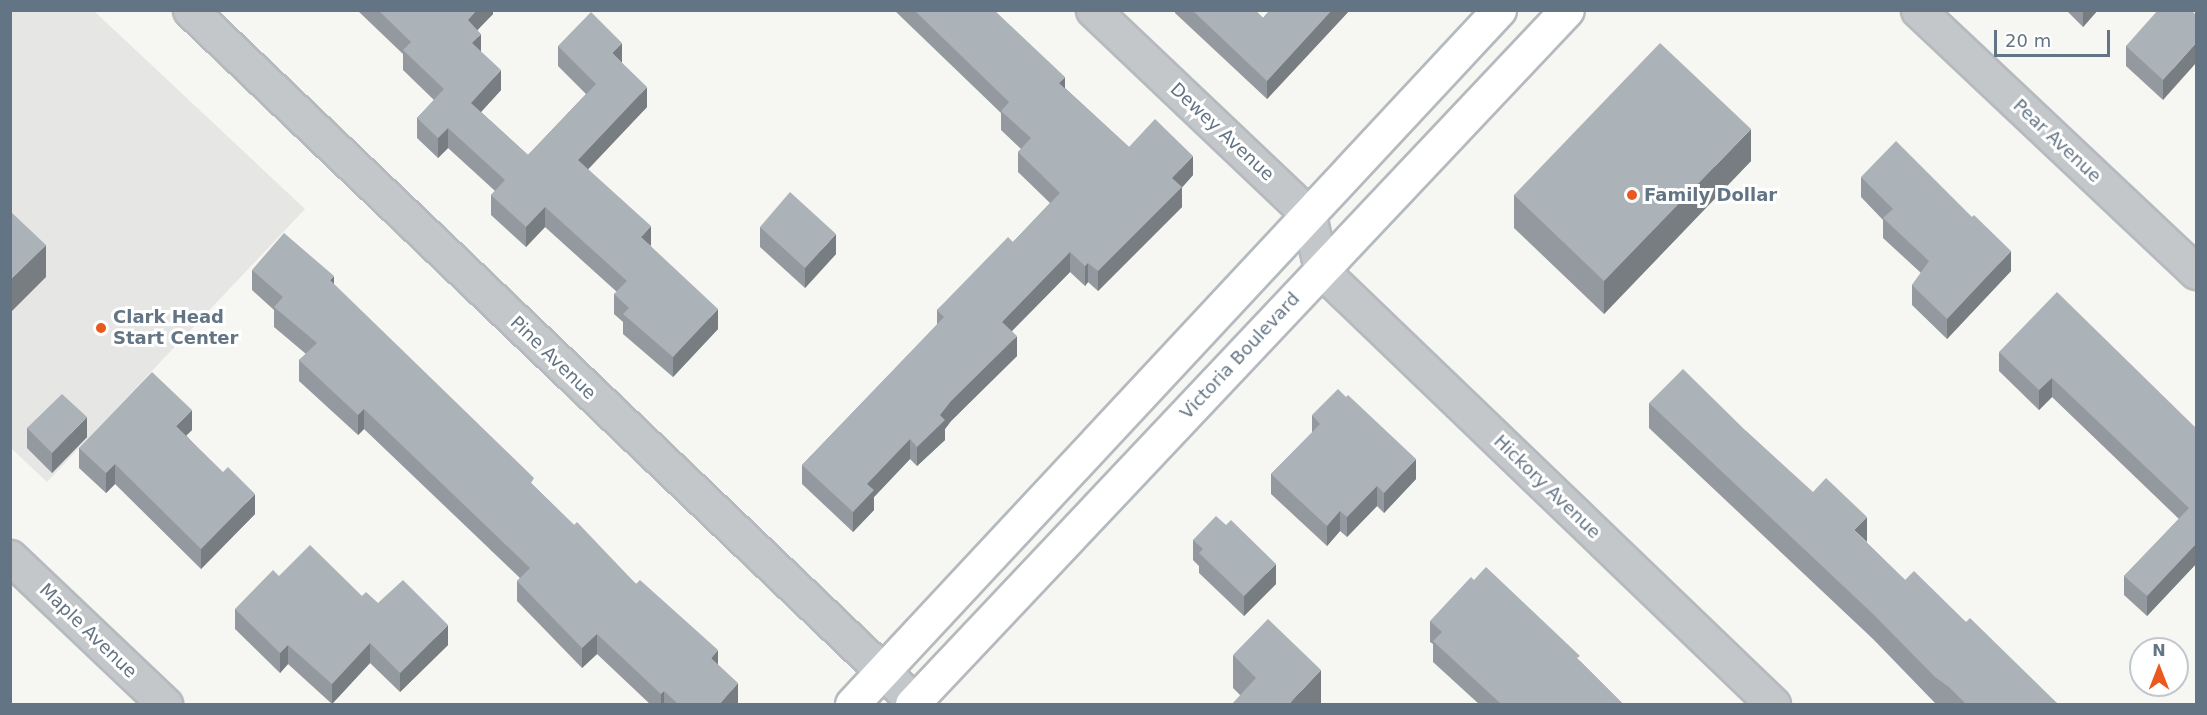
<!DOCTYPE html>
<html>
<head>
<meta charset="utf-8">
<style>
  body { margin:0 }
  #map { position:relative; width:2207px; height:715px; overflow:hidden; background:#f6f6f2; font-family:"DejaVu Sans",sans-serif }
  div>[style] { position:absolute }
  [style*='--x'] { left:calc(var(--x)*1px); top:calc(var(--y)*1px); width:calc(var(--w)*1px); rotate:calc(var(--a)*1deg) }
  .built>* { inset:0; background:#e6e7e5 }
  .roads { filter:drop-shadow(2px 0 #b5babf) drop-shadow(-2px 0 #b5babf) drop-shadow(0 2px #b5babf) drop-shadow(0 -2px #b5babf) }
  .street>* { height:33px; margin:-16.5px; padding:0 16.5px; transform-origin:16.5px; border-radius:16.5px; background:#c3c7ca }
  .secondary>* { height:33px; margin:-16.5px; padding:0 16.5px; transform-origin:16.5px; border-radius:16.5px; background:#fff }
  .wall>* { inset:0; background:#93999e }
  .shaded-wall>* { inset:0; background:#787d81 }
  .building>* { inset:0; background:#abb2b8 }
  .dots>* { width:16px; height:16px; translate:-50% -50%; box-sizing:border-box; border:3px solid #fff; border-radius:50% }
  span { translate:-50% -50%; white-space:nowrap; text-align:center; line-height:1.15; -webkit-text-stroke:6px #fff; paint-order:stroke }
  .street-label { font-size:18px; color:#637484 }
  .poi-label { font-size:18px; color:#637484; font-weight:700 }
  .left { translate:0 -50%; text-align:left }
  .frame { position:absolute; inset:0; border:12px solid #637484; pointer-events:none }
  .north { position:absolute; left:2129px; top:637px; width:60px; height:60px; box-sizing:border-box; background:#fff; border:2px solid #c1c7ce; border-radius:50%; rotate:0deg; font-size:16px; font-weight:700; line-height:24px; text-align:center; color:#637484 }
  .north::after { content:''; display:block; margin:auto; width:21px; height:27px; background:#ea581d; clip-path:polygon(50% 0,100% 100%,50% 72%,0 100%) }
  .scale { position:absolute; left:1994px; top:30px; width:116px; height:27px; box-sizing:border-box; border:3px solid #637484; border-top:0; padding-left:8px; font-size:18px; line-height:21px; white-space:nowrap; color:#637484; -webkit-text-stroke:4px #fff; paint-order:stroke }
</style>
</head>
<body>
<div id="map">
  <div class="built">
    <i style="clip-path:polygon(10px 11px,94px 11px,305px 209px,47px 482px,11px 448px)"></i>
  </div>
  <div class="roads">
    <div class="street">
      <i style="--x:190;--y:10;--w:1005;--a:43.67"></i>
      <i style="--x:1093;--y:10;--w:298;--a:43.5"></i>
      <i style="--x:1309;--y:215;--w:56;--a:77.7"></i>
      <i style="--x:1321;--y:270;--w:627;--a:43.84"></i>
      <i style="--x:1918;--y:10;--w:382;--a:43.3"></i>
      <i style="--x:10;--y:557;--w:214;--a:43.5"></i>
    </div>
    <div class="secondary">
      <i style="--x:852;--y:704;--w:949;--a:-47.01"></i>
      <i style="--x:912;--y:704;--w:954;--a:-46.66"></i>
    </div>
  </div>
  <div class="wall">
    <i style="clip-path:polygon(357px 10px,493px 10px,493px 14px,477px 30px,481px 52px,501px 90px,481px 112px,528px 155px,586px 94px,558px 66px,558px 46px,622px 63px,647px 107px,588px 169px,718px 329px,673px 377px,623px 334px,623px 322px,614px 314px,614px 294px,617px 292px,545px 227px,526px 247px,491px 215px,491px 195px,495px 191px,448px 148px,438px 158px,417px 138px,417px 118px,434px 100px,403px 70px,403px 54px)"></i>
    <i style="clip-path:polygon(894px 10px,994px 10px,1065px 88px,1129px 147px,1193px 175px,1182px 187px,1182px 207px,1098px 291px,1088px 282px,1085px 286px,1070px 272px,1012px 331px,1017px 356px,951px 421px,945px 429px,945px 440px,917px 466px,910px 459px,874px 497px,874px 510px,853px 532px,802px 484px,802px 465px,937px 325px,937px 310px,1013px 242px,1050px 203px,1018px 172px,1018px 152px,1021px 149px,1001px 130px,1001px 113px)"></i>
    <i style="clip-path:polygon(1175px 10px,1255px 10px,1263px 18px,1270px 10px,1350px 10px,1267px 99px,1175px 13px)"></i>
    <i style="clip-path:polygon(2066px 10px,2098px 10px,2083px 27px)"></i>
    <i style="clip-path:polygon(2191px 10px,2163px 100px,2126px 66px,2126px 46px)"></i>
    <i style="clip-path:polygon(1751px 161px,1604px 314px,1514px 228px,1514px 195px)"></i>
    <i style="clip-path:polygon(1861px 177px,2011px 271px,1947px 339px,1912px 305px,1912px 285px,1921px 273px,1883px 238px,1883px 220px,1861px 197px)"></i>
    <i style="clip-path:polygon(760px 227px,836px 254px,805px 288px,760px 247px)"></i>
    <i style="clip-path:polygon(252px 270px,334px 285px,534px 486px,574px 525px,636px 584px,718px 665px,738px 703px,737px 705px,651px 705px,597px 654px,582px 668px,517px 601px,517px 581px,520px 578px,364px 429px,358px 435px,299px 381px,299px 360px,306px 354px,274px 327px,274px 310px,252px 290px)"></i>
    <i style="clip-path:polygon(1999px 352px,2196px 428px,2196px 564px,2147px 616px,2124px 595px,2124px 576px,2179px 519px,2052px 397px,2039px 410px,1999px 371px)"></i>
    <i style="clip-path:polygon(1649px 403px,1746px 431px,1867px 543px,1905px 580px,1966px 622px,2059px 705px,1937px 705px,1935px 703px,1873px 639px,1649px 428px)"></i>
    <i style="clip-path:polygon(1312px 415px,1416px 479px,1384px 513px,1377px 506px,1347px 537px,1340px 531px,1327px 546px,1271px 494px,1271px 474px,1312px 433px)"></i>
    <i style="clip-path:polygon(27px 428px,87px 437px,52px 473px,27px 448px)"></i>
    <i style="clip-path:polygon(192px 430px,186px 435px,255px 514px,201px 569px,115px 484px,106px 493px,79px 468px,79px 448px)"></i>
    <i style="clip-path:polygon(1226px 525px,1276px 584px,1244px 616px,1199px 573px,1199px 566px,1193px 560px,1193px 540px)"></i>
    <i style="clip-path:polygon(362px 596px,378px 603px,448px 645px,400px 692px,370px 663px,332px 704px,288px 664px,280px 673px,235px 629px,235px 609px)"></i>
    <i style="clip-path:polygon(1430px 621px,1580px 661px,1624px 705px,1480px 705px,1433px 662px,1433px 644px,1430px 642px)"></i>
    <i style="clip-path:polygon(1233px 655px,1321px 703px,1240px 695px,1233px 688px)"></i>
  </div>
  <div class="shaded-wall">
    <i style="clip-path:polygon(477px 10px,493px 10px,493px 14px,468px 40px,468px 20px)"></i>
    <i style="clip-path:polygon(1332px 10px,1350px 10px,1267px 99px,1267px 81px)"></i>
    <i style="clip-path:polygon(2083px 10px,2098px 10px,2083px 27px)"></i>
    <i style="clip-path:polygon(481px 34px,481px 54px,472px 43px)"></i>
    <i style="clip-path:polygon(622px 43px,622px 63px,612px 53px)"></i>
    <i style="clip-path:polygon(2196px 43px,2196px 63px,2163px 100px,2163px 80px)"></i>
    <i style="clip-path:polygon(501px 70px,501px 90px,471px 123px,471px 103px)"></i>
    <i style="clip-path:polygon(1065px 77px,1065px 97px,1059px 83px)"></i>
    <i style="clip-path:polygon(647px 87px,647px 107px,578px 180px,578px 160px)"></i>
    <i style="clip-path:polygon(448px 128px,448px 148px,438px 158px,438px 138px)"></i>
    <i style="clip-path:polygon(1751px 129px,1751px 161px,1604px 314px,1604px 281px)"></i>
    <i style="clip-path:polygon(1193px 156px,1193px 175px,1179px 191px,1182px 187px,1182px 207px,1098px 291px,1098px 271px,1172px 178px)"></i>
    <i style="clip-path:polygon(545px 207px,545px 227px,526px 247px,526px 227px)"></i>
    <i style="clip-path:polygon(651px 226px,651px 246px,641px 237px)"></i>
    <i style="clip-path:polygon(836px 234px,836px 254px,805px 288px,805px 268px)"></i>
    <i style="clip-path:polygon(46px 245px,46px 277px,10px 313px,10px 280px)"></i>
    <i style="clip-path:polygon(2011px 251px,2011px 271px,1947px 339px,1947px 319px)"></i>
    <i style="clip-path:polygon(1070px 252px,1070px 272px,1002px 341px,1002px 322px)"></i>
    <i style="clip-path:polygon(1088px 263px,1088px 282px,1085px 286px,1085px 266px)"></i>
    <i style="clip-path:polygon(334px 276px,334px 296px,330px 280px)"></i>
    <i style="clip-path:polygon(718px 309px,718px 329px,673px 377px,673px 357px)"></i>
    <i style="clip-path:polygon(1017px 336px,1017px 356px,951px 421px,945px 429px,945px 440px,917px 466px,917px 447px,940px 415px,951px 401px)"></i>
    <i style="clip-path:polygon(2052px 378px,2052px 397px,2039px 410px,2039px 390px)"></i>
    <i style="clip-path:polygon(364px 409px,364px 429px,358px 435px,358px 415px)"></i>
    <i style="clip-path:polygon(192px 410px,192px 430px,176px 446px,176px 426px)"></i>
    <i style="clip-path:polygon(87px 417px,87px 437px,52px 473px,52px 453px)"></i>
    <i style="clip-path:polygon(910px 439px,910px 459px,874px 497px,874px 510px,853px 532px,853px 512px,867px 484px)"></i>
    <i style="clip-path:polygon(1416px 459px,1416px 479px,1384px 513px,1384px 493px)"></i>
    <i style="clip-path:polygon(115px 464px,115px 484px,106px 493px,106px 473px)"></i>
    <i style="clip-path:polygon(1377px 486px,1377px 506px,1347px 537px,1347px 517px)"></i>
    <i style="clip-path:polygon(255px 494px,255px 514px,201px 569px,201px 549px)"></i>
    <i style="clip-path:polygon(1340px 511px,1340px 531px,1327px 546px,1327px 526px)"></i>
    <i style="clip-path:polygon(1867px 517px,1867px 542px,1854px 530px)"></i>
    <i style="clip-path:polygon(2196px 544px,2196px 564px,2147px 616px,2147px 596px)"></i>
    <i style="clip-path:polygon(1276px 564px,1276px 584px,1244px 616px,1244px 596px)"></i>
    <i style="clip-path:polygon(448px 625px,448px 645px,400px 692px,400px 673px)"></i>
    <i style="clip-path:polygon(597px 634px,597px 654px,582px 668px,582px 648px)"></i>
    <i style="clip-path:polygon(370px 643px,370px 663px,332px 704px,332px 684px)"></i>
    <i style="clip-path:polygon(288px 645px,288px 664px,280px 673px,280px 653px)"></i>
    <i style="clip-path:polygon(718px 650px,718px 671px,711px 658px)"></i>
    <i style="clip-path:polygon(1321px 670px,1321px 703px,1319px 705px,1288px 705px)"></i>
    <i style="clip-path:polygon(738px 683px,738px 703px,737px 705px,719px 705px)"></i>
    <i style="clip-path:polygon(664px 691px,664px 705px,661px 705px,661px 694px)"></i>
  </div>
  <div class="building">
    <i style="clip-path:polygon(378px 10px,477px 10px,468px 20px,481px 34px,472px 43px,501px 70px,471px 103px,528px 155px,596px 84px,558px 46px,591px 12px,622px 43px,612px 53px,647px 87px,578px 160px,651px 226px,641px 237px,718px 309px,673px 357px,623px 314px,629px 308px,614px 294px,627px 281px,545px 207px,526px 227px,491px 195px,505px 180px,448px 128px,438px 138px,417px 118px,444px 89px,403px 50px,411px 42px)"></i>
    <i style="clip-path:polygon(914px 10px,994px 10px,1065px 77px,1059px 83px,1129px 147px,1155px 119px,1193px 156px,1172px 178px,1182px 187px,1098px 271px,1088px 263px,1085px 266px,1070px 252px,1002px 322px,1017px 336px,951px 401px,940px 415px,945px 420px,917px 447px,910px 439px,867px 484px,874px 490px,853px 512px,802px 465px,944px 317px,937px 310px,1008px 237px,1013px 242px,1060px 193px,1018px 152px,1031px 138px,1001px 111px,1009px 102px)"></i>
    <i style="clip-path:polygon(1192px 10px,1255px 10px,1263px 18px,1270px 10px,1332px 10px,1267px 81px)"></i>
    <i style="clip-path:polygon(2158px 10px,2191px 10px,2196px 15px,2196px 43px,2163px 80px,2126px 46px)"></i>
    <i style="clip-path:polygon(1660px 43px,1751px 129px,1604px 281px,1514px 195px)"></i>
    <i style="clip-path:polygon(1896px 141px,1972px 217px,1974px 215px,2011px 251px,1947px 319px,1912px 285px,1929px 261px,1883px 218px,1893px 209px,1861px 177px)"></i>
    <i style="clip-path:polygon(790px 192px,836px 234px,805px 268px,760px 227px)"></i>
    <i style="clip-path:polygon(10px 211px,46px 245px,10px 280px)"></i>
    <i style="clip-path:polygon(284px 233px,334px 276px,330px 280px,534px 478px,531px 483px,574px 525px,577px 522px,636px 584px,640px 580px,718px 650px,711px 658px,738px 683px,719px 705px,679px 705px,664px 691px,661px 694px,597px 634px,582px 648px,517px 581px,530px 568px,364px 409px,358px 415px,299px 360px,317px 343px,274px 307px,283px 297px,252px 270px)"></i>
    <i style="clip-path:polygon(2057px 292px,2196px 428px,2196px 544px,2147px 596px,2124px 576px,2189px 508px,2052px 378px,2039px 390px,1999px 352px)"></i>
    <i style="clip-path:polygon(1683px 369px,1746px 431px,1813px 492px,1826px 478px,1867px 517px,1854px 530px,1905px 580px,1914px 571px,1966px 622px,1970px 618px,2059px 705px,1967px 705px,1949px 687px,1935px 677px,1873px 614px,1649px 403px)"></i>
    <i style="clip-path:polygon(152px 372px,192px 410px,176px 426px,223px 472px,228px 467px,255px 494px,201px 549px,115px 464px,106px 473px,79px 448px)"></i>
    <i style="clip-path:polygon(1338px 389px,1346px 397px,1348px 395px,1416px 459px,1384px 493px,1377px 486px,1347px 517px,1340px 511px,1327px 526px,1271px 474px,1320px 424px,1312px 415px)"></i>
    <i style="clip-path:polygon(62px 394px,87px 417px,52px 453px,27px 428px)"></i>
    <i style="clip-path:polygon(1216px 516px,1226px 525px,1231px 520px,1276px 564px,1244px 596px,1199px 553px,1203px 549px,1193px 540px)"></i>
    <i style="clip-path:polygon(310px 545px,362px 596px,366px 592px,378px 603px,403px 580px,448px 625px,400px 673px,370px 643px,332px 684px,288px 645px,280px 653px,235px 609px,273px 570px,279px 576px)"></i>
    <i style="clip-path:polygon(1486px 567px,1580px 656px,1577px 658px,1624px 705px,1500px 705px,1501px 704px,1433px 641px,1442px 632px,1430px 621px,1471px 577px,1474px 580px)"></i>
    <i style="clip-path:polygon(1268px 619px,1321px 670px,1288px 705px,1231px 705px,1256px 678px,1233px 655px)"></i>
  </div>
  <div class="dots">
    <i style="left:1632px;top:195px;background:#ea581d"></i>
    <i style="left:101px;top:328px;background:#ea581d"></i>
  </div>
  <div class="street-label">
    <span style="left:1222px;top:132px;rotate:43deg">Dewey Avenue</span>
    <span style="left:2057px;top:141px;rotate:43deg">Pear Avenue</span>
    <span style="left:1240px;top:356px;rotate:-47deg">Victoria Boulevard</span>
    <span style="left:553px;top:358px;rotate:44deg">Pine Avenue</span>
    <span style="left:1547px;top:487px;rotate:44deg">Hickory Avenue</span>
    <span style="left:88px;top:631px;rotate:44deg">Maple Avenue</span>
  </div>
  <div class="poi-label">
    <span class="left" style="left:1644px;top:195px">Family Dollar</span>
    <span class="left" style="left:113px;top:328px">Clark Head<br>Start Center</span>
  </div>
  <div class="frame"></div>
  <div class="north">N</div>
  <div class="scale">20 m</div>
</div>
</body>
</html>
